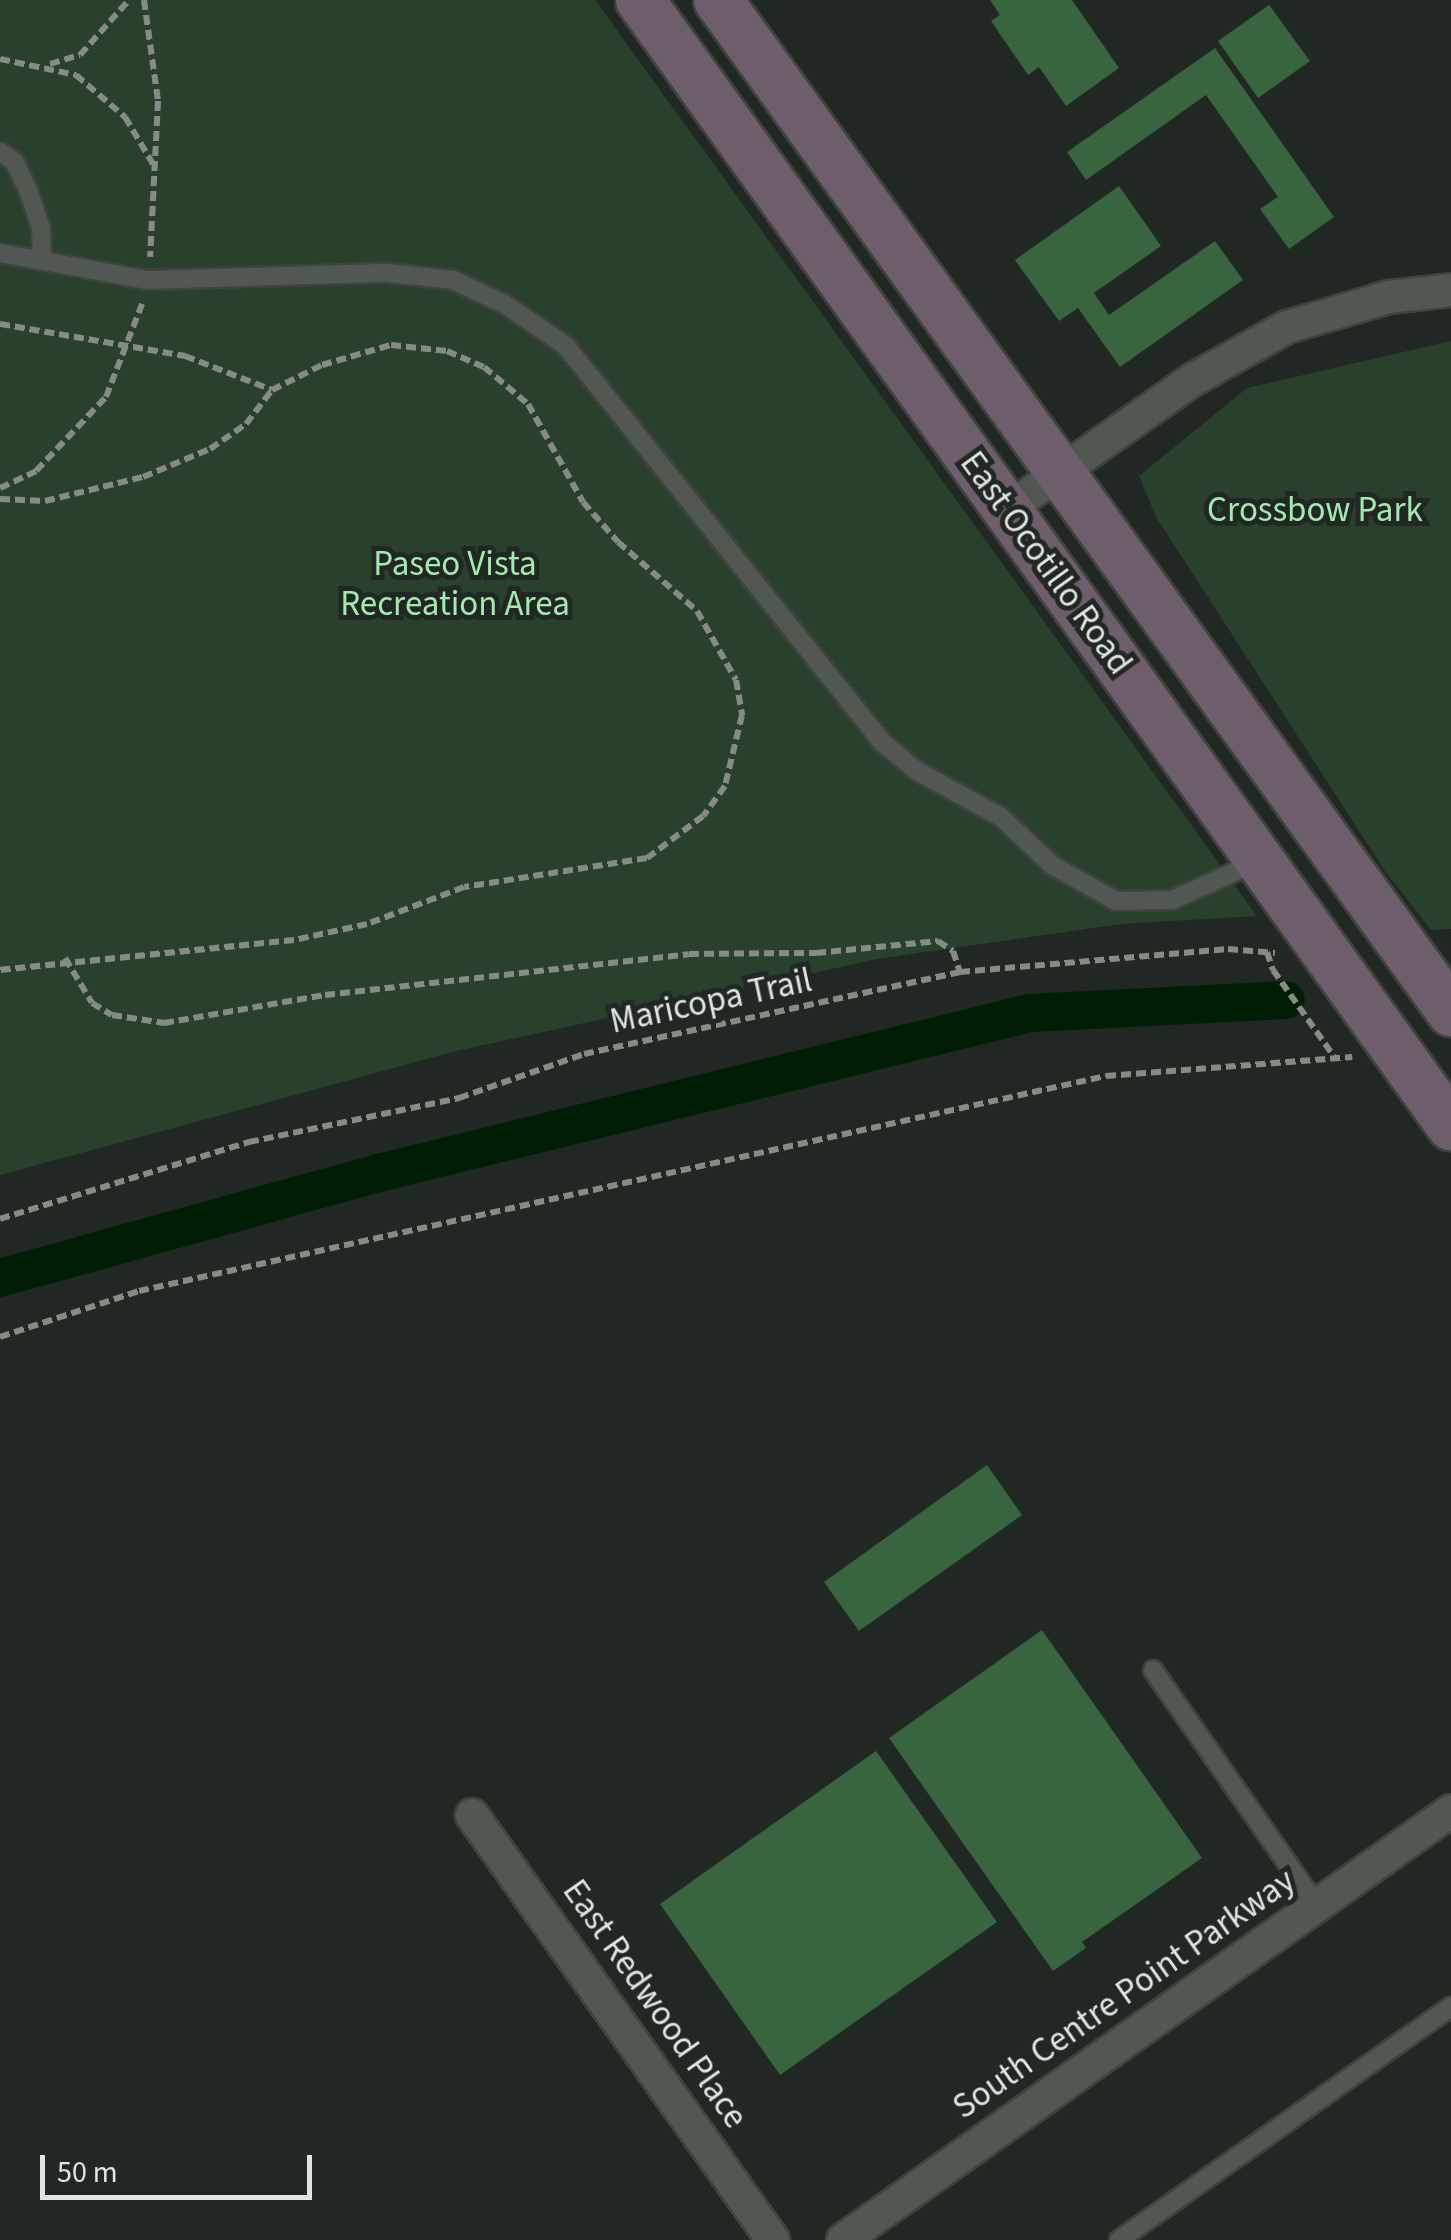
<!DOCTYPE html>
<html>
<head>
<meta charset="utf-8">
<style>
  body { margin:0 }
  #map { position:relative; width:1451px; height:2240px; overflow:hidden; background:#212722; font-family:"Source Sans 3",sans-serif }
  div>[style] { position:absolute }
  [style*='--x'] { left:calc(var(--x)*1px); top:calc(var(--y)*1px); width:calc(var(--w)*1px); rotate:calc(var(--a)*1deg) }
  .green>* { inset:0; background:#29412c }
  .canal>* { height:38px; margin:-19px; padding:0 19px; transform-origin:19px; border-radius:19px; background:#001d05 }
  .building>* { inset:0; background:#38643f }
  .path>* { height:6px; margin-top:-3px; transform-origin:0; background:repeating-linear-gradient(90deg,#868b86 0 10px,transparent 0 15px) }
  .roads { filter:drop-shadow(2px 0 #3e433e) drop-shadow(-2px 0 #3e433e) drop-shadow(0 2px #3e433e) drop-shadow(0 -2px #3e433e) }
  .service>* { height:18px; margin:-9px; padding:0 9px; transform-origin:9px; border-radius:9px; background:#515751 }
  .minor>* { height:32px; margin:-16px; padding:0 16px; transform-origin:16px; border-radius:16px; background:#515751 }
  .secondary>* { height:48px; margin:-24px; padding:0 24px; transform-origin:24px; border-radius:24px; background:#6e5e6c }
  span { translate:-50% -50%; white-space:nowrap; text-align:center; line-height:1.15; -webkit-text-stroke:10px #212722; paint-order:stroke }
  .park-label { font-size:35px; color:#a4e9ae }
  .street-label { font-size:35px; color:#e1e5e1 }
  .scale { position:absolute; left:40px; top:2155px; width:272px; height:45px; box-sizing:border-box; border:5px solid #e1e5e1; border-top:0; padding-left:12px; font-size:30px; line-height:35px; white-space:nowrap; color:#e1e5e1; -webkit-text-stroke:8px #212722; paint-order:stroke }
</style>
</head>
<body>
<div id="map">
  <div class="green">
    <i style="clip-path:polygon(0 0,595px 0,1257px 916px,1121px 924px,877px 959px,456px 1051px,0 1175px)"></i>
    <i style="clip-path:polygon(1451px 341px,1451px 929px,1431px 930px,1385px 871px,1156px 517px,1139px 476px,1247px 388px)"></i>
  </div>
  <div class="canal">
    <i style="--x:0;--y:1278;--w:393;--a:-15.5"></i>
    <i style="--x:379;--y:1173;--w:670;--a:-13.81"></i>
    <i style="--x:1030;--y:1013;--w:256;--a:-2.9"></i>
  </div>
  <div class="building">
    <i style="clip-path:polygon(990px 0,1072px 0,1119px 68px,1066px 106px,1039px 67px,1028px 75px,991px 21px,1000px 15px)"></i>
    <i style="clip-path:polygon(1269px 5px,1310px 61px,1258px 98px,1218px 41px)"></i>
    <i style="clip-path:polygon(1215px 48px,1334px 217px,1289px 249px,1260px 209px,1278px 197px,1206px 95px,1086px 180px,1067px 152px)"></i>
    <i style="clip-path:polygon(1119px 186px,1161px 246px,1094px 293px,1109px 315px,1215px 241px,1243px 280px,1120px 367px,1078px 308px,1059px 321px,1015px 260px)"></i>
    <i style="clip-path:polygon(987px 1465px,1022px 1515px,859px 1631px,824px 1582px)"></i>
    <i style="clip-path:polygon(1042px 1630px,1202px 1858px,1082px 1942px,1086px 1948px,1053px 1971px,889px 1738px)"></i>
    <i style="clip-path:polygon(876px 1751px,997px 1922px,780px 2075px,660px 1904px)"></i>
  </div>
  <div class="path">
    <i style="--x:144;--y:0;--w:102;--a:82.1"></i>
    <i style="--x:158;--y:101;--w:156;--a:92.9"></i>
    <i style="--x:0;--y:59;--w:78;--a:11.9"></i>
    <i style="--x:76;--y:75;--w:65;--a:40.6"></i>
    <i style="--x:125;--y:117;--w:55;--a:59.2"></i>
    <i style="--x:50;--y:64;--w:31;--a:-17"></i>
    <i style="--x:80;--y:55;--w:74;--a:-48.3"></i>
    <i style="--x:0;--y:324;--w:188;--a:9.8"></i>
    <i style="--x:185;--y:356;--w:93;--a:21.3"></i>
    <i style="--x:0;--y:488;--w:40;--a:-25"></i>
    <i style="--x:36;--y:471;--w:102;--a:-46.6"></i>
    <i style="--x:106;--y:397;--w:100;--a:-68.8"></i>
    <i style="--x:0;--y:499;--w:45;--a:2.5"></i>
    <i style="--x:45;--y:501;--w:101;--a:-13.8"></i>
    <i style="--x:143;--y:477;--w:73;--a:-22.7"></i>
    <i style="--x:210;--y:449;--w:44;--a:-34.8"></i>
    <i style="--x:246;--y:424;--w:43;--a:-52.6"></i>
    <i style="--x:272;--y:390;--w:56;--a:-26.6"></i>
    <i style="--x:322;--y:365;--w:72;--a:-16.2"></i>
    <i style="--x:391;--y:345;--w:56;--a:6.1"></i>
    <i style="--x:447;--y:351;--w:40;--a:23.4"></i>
    <i style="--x:484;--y:367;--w:57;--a:40.1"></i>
    <i style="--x:528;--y:404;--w:112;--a:60.7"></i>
    <i style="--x:583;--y:502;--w:53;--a:48.8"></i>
    <i style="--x:618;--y:542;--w:105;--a:41.1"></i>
    <i style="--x:697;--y:611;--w:79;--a:60.5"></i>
    <i style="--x:736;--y:680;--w:36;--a:80"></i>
    <i style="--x:742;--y:715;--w:73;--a:103.5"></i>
    <i style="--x:725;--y:786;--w:37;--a:126"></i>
    <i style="--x:703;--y:816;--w:70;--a:143.1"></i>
    <i style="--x:647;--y:858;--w:185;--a:171"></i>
    <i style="--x:464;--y:887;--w:104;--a:159.1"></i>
    <i style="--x:367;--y:924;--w:75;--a:167.6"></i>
    <i style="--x:294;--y:940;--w:296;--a:174.2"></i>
    <i style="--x:1267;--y:952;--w:19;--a:72"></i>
    <i style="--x:1273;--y:970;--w:108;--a:54.8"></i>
    <i style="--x:65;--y:958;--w:52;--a:59"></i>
    <i style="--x:92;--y:1003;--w:23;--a:31"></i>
    <i style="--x:112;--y:1015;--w:53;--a:8.7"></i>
    <i style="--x:164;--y:1023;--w:163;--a:-9.9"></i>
    <i style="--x:325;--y:995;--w:366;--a:-6.4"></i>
    <i style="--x:689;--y:954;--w:127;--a:-0.5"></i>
    <i style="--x:816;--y:953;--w:123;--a:-5.6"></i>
    <i style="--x:938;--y:941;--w:18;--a:34"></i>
    <i style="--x:953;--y:951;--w:22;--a:72"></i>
    <i style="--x:0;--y:1219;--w:261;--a:-17.2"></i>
    <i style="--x:249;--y:1142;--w:215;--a:-11.8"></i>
    <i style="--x:459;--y:1098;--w:133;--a:-19.4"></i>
    <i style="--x:584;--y:1054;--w:385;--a:-12.3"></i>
    <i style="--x:960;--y:972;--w:269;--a:-4.9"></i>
    <i style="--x:1228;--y:949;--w:47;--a:4.9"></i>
    <i style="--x:0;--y:1337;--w:146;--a:-18.3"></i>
    <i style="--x:139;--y:1291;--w:991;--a:-12.54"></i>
    <i style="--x:1106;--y:1076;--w:247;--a:-4.4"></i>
  </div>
  <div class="roads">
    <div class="service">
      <i style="--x:0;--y:152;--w:17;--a:33"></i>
      <i style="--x:14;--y:161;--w:32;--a:64"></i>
      <i style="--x:28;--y:190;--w:40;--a:71.1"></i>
      <i style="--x:41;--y:228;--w:30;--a:88"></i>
      <i style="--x:0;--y:253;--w:149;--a:10.4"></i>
      <i style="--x:147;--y:280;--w:241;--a:-1.7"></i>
      <i style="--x:388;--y:273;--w:65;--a:6.1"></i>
      <i style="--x:453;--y:280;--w:59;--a:25.3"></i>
      <i style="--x:506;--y:305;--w:73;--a:34.3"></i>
      <i style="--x:566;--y:346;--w:507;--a:51.41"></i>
      <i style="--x:882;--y:742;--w:45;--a:39.6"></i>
      <i style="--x:917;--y:771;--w:96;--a:28.7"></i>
      <i style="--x:1001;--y:817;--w:70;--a:43.3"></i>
      <i style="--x:1052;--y:865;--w:73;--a:29.4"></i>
      <i style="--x:1116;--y:901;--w:56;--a:-1"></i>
      <i style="--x:1172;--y:900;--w:93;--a:-24.1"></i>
      <i style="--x:1153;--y:1670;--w:289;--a:55.2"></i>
      <i style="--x:1119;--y:2240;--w:406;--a:-35.1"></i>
    </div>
    <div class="minor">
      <i style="--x:1008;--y:509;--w:227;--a:-35"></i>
      <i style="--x:1194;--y:379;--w:107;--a:-29.2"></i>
      <i style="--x:1287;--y:327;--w:106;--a:-16.4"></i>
      <i style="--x:1389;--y:297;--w:62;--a:-6.4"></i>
      <i style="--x:472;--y:1815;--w:521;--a:54.69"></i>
      <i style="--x:843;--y:2240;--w:744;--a:-35.21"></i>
    </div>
    <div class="secondary">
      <i style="--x:640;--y:0;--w:1388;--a:54.24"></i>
      <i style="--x:718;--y:0;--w:1250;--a:54.08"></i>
    </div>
  </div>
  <div class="park-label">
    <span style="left:1315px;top:510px">Crossbow Park</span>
    <span style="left:455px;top:584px">Paseo Vista<br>Recreation Area</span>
  </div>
  <div class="street-label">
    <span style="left:1046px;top:563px;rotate:54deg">East Ocotillo Road</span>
    <span style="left:711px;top:1001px;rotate:-12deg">Maricopa Trail</span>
    <span style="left:1124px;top:1994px;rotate:-35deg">South Centre Point Parkway</span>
    <span style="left:655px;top:2004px;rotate:55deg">East Redwood Place</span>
  </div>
  <div class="scale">50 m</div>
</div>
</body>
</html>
